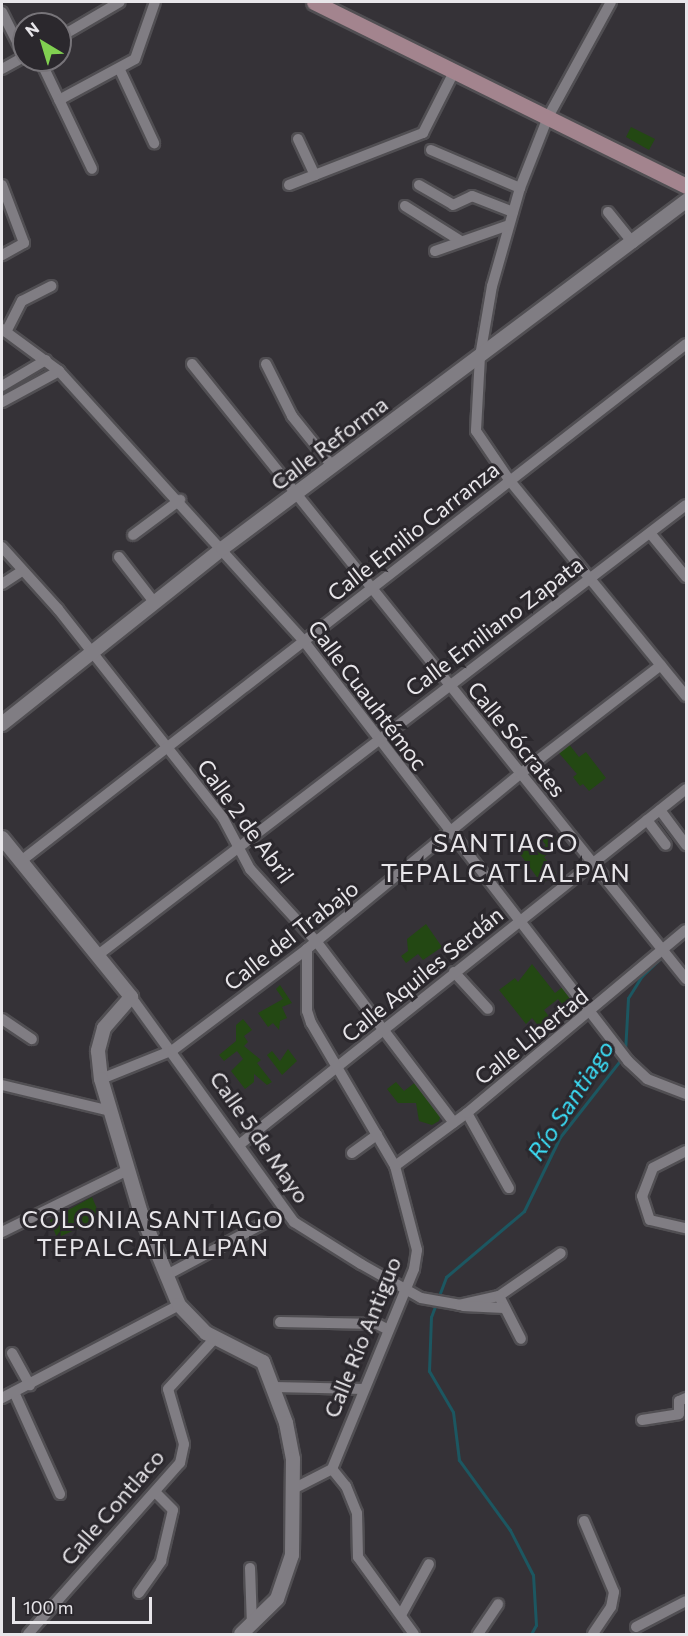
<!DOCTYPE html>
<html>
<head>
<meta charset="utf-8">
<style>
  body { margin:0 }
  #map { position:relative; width:688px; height:1636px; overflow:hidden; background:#353237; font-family:Commissioner,sans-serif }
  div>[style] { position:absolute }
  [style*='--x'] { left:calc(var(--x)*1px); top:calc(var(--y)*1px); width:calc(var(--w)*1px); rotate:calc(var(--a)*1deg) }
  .green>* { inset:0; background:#234813 }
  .stream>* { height:3px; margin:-1.5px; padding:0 1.5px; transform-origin:1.5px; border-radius:1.5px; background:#1c5761 }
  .roads { filter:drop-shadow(2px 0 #514f53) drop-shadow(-2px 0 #514f53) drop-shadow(0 2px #514f53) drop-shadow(0 -2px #514f53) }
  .minor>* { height:10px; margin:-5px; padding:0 5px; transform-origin:5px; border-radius:5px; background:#807d83 }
  .tertiary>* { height:14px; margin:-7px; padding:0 7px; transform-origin:7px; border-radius:7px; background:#807d83 }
  .secondary>* { height:15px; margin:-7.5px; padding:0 7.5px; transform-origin:7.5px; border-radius:7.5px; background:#a3848e }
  span { translate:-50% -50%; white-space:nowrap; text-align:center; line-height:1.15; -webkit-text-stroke:6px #2b282d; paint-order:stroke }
  .street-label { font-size:22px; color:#e8e6ea }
  .water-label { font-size:24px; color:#3bddf6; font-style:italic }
  .neighbourhood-label { font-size:24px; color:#e8e6ea; letter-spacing:1.5px }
  .quarter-label { font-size:26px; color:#e8e6ea; letter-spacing:1.5px }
  .frame { position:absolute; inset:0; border:3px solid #e8e6ea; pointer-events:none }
  .north { position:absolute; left:12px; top:12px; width:60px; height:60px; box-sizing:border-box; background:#2b282d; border:2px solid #777479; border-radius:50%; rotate:322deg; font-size:16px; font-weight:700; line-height:24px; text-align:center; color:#e8e6ea }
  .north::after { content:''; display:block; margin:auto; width:21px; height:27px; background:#81d051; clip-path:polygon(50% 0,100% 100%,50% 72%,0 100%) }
  .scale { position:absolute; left:12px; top:1597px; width:140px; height:27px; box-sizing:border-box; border:3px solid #e8e6ea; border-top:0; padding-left:8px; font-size:18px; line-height:21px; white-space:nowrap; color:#e8e6ea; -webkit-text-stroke:4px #2b282d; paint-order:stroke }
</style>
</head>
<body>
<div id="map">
  <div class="green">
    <i style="clip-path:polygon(631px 127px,655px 139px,649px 150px,626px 137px)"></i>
    <i style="clip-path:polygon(568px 743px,579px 757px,586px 752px,606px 778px,589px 791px,583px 784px,580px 786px,573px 777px,577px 774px,558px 752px)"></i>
    <i style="clip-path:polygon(552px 833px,561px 844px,544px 857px,556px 873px,542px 884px,520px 854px,533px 843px,539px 851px,546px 845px,542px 840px)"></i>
    <i style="clip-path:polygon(426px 924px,442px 947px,423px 960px,418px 954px,406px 963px,401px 956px,408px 951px,407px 939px)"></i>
    <i style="clip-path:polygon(532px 964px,555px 993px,564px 986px,577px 1002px,567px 1010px,558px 999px,544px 1010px,557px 1027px,546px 1035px,532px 1018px,526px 1024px,499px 990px,515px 978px,518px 982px)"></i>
    <i style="clip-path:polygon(280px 985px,292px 1003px,282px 1007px,287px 1018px,280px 1021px,279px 1030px,273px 1023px,268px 1027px,258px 1013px,283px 999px,276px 989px)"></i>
    <i style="clip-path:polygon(243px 1019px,252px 1030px,244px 1036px,248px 1042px,244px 1046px,261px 1060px,257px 1063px,272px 1082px,267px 1085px,254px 1074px,254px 1082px,245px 1089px,231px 1071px,243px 1059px,237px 1051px,224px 1061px,219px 1055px,236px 1041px,236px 1025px)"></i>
    <i style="clip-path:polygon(288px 1049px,297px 1061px,282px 1075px,267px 1055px,272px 1051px,280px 1061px)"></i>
    <i style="clip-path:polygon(417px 1081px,441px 1113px,439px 1121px,432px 1125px,419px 1121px,416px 1103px,398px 1103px,387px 1089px,396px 1082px,404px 1091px)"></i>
    <i style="clip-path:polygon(92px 1197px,101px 1218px,57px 1238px,50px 1220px)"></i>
  </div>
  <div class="stream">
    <i style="--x:625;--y:1052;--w:54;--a:-86.8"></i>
    <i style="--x:628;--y:998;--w:26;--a:-58"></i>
    <i style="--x:642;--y:976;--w:29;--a:-44"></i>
    <i style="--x:531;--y:1634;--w:10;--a:-61"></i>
    <i style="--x:536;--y:1625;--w:50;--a:-93.4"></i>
    <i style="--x:533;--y:1575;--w:51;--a:-117.1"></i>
    <i style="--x:510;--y:1530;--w:87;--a:-126.1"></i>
    <i style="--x:459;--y:1460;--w:48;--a:-97.1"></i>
    <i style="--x:453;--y:1412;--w:48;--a:-120.3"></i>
    <i style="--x:429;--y:1371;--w:54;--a:-87.9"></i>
    <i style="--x:431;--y:1317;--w:43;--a:-69.4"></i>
    <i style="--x:446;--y:1277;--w:102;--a:-40.2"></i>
    <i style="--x:524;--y:1211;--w:82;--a:-64.1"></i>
    <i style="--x:560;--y:1137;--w:100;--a:-51.9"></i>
  </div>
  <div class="roads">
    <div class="minor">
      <i style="--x:611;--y:2;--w:131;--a:118.7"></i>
      <i style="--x:548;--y:117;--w:76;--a:111.5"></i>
      <i style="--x:520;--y:188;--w:102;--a:105.9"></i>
      <i style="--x:492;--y:286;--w:71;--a:99.7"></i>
      <i style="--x:480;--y:356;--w:75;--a:93.1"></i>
      <i style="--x:476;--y:431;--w:60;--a:55.8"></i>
      <i style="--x:510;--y:481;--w:278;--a:50.7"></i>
      <i style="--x:2;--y:12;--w:49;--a:63.4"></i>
      <i style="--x:60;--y:37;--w:69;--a:-30.3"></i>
      <i style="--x:42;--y:64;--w:116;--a:64.5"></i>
      <i style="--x:2;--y:69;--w:25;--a:-29"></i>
      <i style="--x:120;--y:70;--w:81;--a:65"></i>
      <i style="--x:59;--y:100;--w:86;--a:-28.3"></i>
      <i style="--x:135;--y:59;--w:60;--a:-70.7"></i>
      <i style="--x:298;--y:139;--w:40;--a:65"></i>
      <i style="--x:431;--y:150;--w:97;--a:23.1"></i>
      <i style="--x:2;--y:185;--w:62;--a:69.2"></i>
      <i style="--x:24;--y:243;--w:25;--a:151"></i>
      <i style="--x:289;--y:185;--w:144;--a:-21.2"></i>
      <i style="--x:423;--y:133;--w:71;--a:-63.1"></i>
      <i style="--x:419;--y:185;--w:39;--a:30"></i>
      <i style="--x:453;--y:205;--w:21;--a:-25"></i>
      <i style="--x:472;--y:196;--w:44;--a:21.3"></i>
      <i style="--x:405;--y:206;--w:64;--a:32.2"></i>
      <i style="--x:608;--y:212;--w:40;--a:51"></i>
      <i style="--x:435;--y:251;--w:78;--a:-19.4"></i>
      <i style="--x:2;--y:329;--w:71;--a:36.4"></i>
      <i style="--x:59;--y:371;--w:363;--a:47.8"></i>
      <i style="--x:303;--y:640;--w:532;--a:52.33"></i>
      <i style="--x:628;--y:1061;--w:26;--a:43"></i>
      <i style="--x:647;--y:1079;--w:42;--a:21"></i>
      <i style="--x:6;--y:332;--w:35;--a:-63"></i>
      <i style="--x:22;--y:301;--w:33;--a:-27"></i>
      <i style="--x:192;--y:364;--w:789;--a:51.23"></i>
      <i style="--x:266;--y:364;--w:58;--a:63.4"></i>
      <i style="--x:292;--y:416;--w:64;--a:51.3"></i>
      <i style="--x:2;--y:386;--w:51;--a:-30.6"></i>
      <i style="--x:2;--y:402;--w:65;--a:-28.5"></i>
      <i style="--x:650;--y:533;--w:57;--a:50.7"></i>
      <i style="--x:133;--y:535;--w:59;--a:-36.7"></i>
      <i style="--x:2;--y:547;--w:84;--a:47.9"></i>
      <i style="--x:58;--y:609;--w:266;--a:51.7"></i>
      <i style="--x:223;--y:818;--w:58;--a:62.1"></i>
      <i style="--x:250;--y:869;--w:98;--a:47.5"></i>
      <i style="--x:316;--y:941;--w:228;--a:52.8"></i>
      <i style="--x:119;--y:557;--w:57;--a:52.1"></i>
      <i style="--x:2;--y:584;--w:24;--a:-33"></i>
      <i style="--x:660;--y:810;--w:44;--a:53.4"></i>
      <i style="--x:647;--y:820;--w:31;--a:53"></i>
      <i style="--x:21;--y:861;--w:842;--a:-37.86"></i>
      <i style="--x:98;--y:955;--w:740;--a:-37.43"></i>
      <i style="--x:454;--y:972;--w:50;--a:47.4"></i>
      <i style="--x:131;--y:997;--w:278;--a:54.1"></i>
      <i style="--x:294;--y:1222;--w:79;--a:32.1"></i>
      <i style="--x:361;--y:1264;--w:69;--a:29.5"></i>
      <i style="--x:421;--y:1298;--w:39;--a:10"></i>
      <i style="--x:459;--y:1305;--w:41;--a:-12.7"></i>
      <i style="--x:499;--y:1296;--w:75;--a:-34.7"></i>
      <i style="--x:2;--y:1019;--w:36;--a:34"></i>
      <i style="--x:101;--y:1079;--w:78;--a:-21.9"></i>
      <i style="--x:173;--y:1050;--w:168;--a:-37"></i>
      <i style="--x:307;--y:949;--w:276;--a:-39.4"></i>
      <i style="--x:520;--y:774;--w:178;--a:-37.7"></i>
      <i style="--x:2;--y:1085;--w:111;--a:13.5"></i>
      <i style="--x:467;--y:1113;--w:86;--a:60.8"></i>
      <i style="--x:239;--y:1145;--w:571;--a:-38.53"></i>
      <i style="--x:686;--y:1151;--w:37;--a:153"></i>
      <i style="--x:653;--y:1168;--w:30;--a:111"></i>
      <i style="--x:642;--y:1196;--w:25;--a:72"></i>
      <i style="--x:650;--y:1220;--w:37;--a:13"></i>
      <i style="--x:352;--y:1153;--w:31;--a:-36"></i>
      <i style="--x:395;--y:1166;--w:89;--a:-36.4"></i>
      <i style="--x:467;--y:1113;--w:285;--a:-39.9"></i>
      <i style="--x:2;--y:1232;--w:138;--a:-26.2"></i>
      <i style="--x:165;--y:1276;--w:136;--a:-28.1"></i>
      <i style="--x:499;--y:1296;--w:48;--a:62.9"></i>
      <i style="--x:463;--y:1306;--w:41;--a:2.8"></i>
      <i style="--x:280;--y:1322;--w:97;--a:1.2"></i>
      <i style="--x:377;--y:1324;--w:11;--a:27"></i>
      <i style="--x:12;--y:1353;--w:37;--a:61"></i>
      <i style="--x:274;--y:1387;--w:90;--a:1.3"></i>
      <i style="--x:14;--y:1392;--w:112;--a:65.7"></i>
      <i style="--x:2;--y:1398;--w:200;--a:-27.7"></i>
      <i style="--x:642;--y:1420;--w:37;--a:-9"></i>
      <i style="--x:679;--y:1414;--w:13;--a:-90"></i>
      <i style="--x:679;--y:1401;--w:8;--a:-23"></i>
      <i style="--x:332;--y:1469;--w:22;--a:51"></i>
      <i style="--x:346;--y:1486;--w:29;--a:68"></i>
      <i style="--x:357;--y:1513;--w:44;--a:88.7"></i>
      <i style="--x:358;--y:1557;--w:95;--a:54"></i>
      <i style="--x:293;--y:1489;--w:44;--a:-27.1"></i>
      <i style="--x:332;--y:1469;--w:216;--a:-67.7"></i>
      <i style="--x:414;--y:1269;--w:19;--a:-81"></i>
      <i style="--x:417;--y:1250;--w:87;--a:-104.7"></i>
      <i style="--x:395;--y:1166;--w:166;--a:-120.4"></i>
      <i style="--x:311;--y:1023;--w:13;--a:-108"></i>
      <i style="--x:307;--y:1011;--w:62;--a:-90"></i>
      <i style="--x:584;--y:1521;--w:77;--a:67.1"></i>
      <i style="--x:614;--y:1592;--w:15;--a:101"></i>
      <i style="--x:611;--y:1607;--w:32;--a:124"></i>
      <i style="--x:250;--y:1568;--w:56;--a:88"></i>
      <i style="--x:139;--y:1593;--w:39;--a:-55"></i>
      <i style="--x:161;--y:1561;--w:52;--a:-76.8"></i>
      <i style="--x:173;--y:1510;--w:25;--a:-135"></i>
      <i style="--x:401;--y:1615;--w:58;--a:-61.2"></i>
      <i style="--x:636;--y:1627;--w:56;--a:-27.5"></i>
      <i style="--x:28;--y:1634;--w:229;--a:-48.4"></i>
      <i style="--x:180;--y:1463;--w:19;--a:-78"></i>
      <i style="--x:184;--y:1444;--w:57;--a:-106.2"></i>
      <i style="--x:168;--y:1389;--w:69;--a:-47.3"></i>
      <i style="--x:478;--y:1634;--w:36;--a:-56"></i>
    </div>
    <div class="tertiary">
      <i style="--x:2;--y:724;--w:283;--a:-38.5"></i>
      <i style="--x:223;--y:548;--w:579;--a:-36.85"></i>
      <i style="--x:2;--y:838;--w:205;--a:50.9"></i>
      <i style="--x:131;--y:997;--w:41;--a:131.1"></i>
      <i style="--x:104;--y:1028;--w:24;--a:105"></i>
      <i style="--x:98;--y:1051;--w:28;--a:84"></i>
      <i style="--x:101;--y:1079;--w:140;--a:73.4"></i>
      <i style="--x:141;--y:1213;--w:100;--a:67.6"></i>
      <i style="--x:179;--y:1305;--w:39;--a:46"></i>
      <i style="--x:206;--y:1333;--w:64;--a:27"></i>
      <i style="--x:263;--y:1362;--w:65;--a:69.3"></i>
      <i style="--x:286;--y:1423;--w:37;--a:79"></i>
      <i style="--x:293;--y:1459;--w:96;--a:90.6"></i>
      <i style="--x:292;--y:1555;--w:46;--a:108.8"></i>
      <i style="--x:277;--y:1599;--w:50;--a:135.8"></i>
    </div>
    <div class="secondary">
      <i style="--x:314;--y:2;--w:415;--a:26.3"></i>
    </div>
  </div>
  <div class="street-label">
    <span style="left:329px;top:443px;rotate:-37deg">Calle Reforma</span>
    <span style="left:413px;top:531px;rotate:-38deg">Calle Emilio Carranza</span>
    <span style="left:494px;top:626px;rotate:-37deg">Calle Emiliano Zapata</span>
    <span style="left:368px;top:695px;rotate:53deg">Calle Cuauhtémoc</span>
    <span style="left:517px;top:739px;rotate:51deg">Calle Sócrates</span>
    <span style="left:246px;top:821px;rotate:54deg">Calle 2 de Abril</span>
    <span style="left:291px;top:935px;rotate:-38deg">Calle del Trabajo</span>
    <span style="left:422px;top:974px;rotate:-39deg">Calle Aquiles Serdán</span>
    <span style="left:531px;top:1036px;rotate:-39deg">Calle Libertad</span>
    <span style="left:260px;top:1137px;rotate:55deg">Calle 5 de Mayo</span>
    <span style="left:362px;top:1337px;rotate:-68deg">Calle Río Antiguo</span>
    <span style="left:112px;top:1507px;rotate:-49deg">Calle Contlaco</span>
  </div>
  <div class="water-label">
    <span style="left:570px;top:1100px;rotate:-57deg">Río Santiago</span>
  </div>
  <div class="neighbourhood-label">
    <span style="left:153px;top:1233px">COLONIA SANTIAGO<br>TEPALCATLALPAN</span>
  </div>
  <div class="quarter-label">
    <span style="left:506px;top:857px">SANTIAGO<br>TEPALCATLALPAN</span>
  </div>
  <div class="frame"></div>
  <div class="north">N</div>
  <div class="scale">100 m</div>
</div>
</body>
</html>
